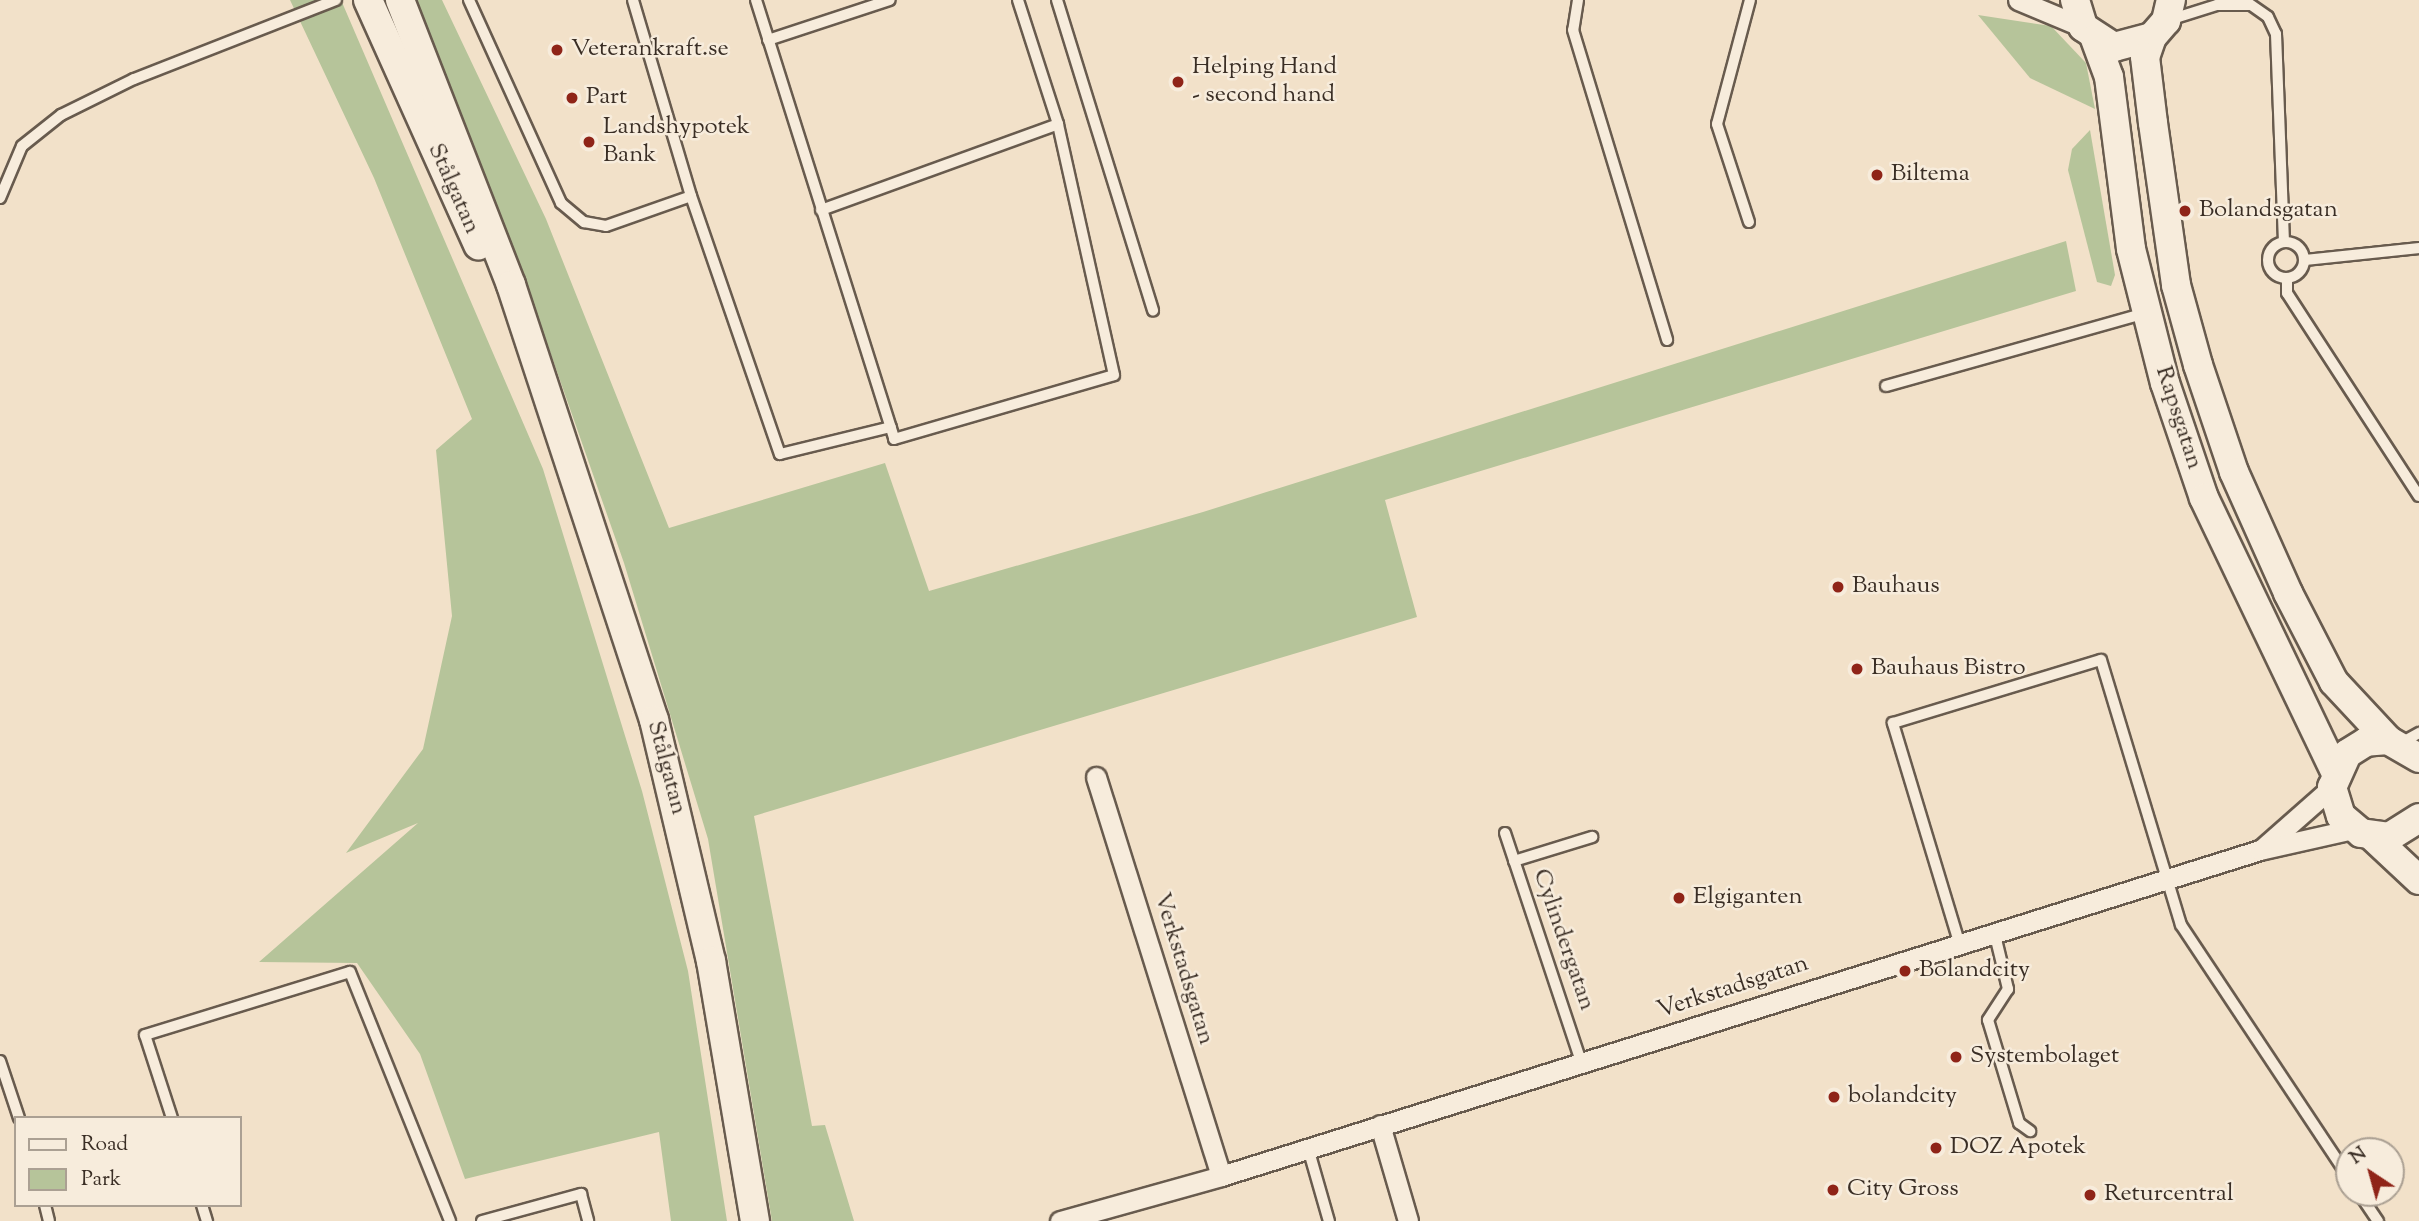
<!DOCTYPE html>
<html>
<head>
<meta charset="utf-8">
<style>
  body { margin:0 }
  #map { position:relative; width:2419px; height:1221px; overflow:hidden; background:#f2e1c9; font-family:"Sorts Mill Goudy",serif }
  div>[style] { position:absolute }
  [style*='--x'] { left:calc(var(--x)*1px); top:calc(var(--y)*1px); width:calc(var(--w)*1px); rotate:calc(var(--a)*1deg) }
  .green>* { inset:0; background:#b6c49a }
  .roads { filter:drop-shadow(2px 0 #685b4e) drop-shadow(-2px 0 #685b4e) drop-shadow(0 2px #685b4e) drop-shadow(0 -2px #685b4e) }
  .lane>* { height:10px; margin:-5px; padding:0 5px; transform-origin:5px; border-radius:5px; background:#f7ecdc }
  .lane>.ring { margin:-5px; padding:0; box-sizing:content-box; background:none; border:10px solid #f7ecdc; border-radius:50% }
  .street>* { height:19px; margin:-9.5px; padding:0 9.5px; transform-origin:9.5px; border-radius:9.5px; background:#f7ecdc }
  .secondary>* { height:28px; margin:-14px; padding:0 14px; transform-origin:14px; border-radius:14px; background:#f7ecdc }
  .dots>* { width:19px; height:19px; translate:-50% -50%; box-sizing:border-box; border:4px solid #f7ecdc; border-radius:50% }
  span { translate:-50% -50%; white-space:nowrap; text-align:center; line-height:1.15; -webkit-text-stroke:5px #f7ecdc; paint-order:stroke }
  .poi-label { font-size:24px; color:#3a2e25 }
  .left { translate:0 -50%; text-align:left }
  .street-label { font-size:24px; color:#3a2e25 }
  .legend { position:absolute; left:14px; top:1116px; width:228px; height:91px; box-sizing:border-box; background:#f7ecdc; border:2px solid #aba093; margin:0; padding:9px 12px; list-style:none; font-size:21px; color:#3a2e25 }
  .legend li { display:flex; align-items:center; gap:14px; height:35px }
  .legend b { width:35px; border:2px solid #aba093 }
  .north { position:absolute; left:2335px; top:1137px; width:70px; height:70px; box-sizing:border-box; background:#f7ecdc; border:2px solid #aba093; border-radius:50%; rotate:324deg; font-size:19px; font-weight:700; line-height:28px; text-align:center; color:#3a2e25 }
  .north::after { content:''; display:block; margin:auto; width:24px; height:32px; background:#8f2418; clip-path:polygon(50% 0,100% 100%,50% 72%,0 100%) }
</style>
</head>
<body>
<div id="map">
  <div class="green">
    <i style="clip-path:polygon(290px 0,341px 0,543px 469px,642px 791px,688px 971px,727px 1221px,671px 1221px,659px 1132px,465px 1179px,420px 1054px,357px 963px,259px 962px,418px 823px,346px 853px,423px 749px,452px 616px,436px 450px,472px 419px,374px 178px)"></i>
    <i style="clip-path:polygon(411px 0,442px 0,546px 219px,669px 528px,885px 463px,929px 591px,1203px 512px,2066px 241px,2076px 291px,1385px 500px,1417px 617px,754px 816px,812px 1126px,825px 1125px,854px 1221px,772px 1221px,708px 839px,624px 563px,547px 343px)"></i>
    <i style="clip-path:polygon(1978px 15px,2051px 26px,2086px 63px,2095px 109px,2030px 78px)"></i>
    <i style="clip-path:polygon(2090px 130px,2115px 275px,2111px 286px,2097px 282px,2068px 170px,2072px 149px)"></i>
  </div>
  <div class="roads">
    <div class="lane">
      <i style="--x:469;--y:0;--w:223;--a:65.6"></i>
      <i style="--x:561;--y:203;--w:30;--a:40"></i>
      <i style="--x:584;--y:222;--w:22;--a:10"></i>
      <i style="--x:606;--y:226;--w:90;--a:-19.4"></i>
      <i style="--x:691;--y:196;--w:204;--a:-106.5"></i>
      <i style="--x:756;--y:0;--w:460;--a:72.5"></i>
      <i style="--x:894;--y:439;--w:229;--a:-16.2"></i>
      <i style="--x:1114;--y:375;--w:257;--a:-102.6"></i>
      <i style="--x:1058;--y:124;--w:130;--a:-107.9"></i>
      <i style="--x:1057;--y:0;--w:325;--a:72.8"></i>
      <i style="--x:1578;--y:0;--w:30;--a:99"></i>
      <i style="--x:1573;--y:30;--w:324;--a:73.1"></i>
      <i style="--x:2244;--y:0;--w:29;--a:35"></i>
      <i style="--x:2268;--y:17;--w:19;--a:65"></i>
      <i style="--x:2276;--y:34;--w:208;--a:87.8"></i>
      <i style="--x:2169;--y:20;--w:50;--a:-17.4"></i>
      <i style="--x:2217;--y:5;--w:33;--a:0"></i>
      <i style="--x:768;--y:40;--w:128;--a:-18.2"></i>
      <i style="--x:691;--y:196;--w:273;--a:71"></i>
      <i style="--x:780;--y:454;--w:114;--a:-13.7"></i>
      <i style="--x:0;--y:198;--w:56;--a:-67.1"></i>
      <i style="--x:22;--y:146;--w:50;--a:-38.5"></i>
      <i style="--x:61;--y:115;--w:81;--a:-26.3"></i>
      <i style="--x:134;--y:79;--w:217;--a:-21.4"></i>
      <i style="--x:821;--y:210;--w:252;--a:-19.9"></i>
      <i style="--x:1749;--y:222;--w:103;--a:-108.1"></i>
      <i style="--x:1717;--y:124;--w:128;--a:-75.1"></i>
      <i class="ring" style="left:2268px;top:242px;width:26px;height:26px"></i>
      <i style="--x:2305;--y:260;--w:115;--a:-6"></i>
      <i style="--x:2287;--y:278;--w:15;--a:90"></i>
      <i style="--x:2287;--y:293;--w:242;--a:57"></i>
      <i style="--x:1886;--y:386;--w:267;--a:-15.7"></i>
      <i style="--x:2401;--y:743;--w:21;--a:-29"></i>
      <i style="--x:1505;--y:833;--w:240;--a:71.6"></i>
      <i style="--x:1514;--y:861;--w:82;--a:-17.1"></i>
      <i style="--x:1994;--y:931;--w:60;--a:76.4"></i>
      <i style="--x:2008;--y:989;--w:37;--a:123"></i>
      <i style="--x:1988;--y:1020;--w:108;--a:73.2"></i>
      <i style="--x:2019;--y:1123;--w:14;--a:36"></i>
      <i style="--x:1959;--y:942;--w:229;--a:-106.8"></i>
      <i style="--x:1893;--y:723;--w:217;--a:-16.9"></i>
      <i style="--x:2101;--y:660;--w:277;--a:73.2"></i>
      <i style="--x:2181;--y:925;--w:304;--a:56.4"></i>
      <i style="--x:0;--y:1061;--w:60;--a:71.6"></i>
      <i style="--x:172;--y:1118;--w:87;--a:-108"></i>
      <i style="--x:145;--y:1035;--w:214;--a:-17.1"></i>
      <i style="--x:350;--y:972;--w:268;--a:68.1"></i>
      <i style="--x:1308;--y:1148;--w:76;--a:74"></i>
      <i style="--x:2359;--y:1193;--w:34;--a:56"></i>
      <i style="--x:45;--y:1205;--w:16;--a:76"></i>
      <i style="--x:202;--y:1205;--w:17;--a:73"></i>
      <i style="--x:482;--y:1221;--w:103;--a:-15.3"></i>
      <i style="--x:581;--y:1194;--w:28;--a:75"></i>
    </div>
    <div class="street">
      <i style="--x:2018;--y:0;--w:70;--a:22.6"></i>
      <i style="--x:1096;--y:777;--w:418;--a:72.6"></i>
      <i style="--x:2264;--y:847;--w:91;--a:-41.4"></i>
      <i style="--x:1380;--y:1125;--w:100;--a:73.7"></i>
      <i style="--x:1060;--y:1221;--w:167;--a:-15.6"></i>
      <i style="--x:1221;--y:1176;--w:1089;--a:-17.42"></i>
      <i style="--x:2260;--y:850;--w:95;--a:-12.7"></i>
    </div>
    <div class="secondary">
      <i style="--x:368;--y:0;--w:269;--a:65.8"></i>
      <i style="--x:400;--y:0;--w:306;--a:68.7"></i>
      <i style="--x:511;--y:285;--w:458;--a:71.8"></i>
      <i style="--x:654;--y:720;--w:248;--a:76.7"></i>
      <i style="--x:711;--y:961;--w:264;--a:80.4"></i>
      <i style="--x:2075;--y:0;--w:28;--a:73"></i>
      <i style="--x:2083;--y:27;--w:37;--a:33"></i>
      <i style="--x:2114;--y:47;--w:39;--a:-15"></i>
      <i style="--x:2152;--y:37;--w:21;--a:-49"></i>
      <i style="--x:2166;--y:21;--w:22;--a:-77"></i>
      <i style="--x:2152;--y:37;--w:21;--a:109"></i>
      <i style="--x:2145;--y:57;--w:66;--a:83.1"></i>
      <i style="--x:2153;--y:123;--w:164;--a:81.9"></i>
      <i style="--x:2176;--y:285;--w:83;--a:74.6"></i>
      <i style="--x:2198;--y:365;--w:113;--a:71.4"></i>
      <i style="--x:2234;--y:472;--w:133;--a:65.9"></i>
      <i style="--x:2288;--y:593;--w:100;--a:62.7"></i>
      <i style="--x:2334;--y:682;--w:79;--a:47"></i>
      <i style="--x:2095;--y:39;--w:40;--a:69.8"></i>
      <i style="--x:2109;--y:77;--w:173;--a:82.7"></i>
      <i style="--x:2131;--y:249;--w:138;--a:75.8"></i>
      <i style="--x:2165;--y:383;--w:121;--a:71.3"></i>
      <i style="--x:2204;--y:498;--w:304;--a:64.4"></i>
      <i style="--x:2419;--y:758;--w:36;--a:-150"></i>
      <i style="--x:2388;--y:740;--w:22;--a:175"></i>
      <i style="--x:2366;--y:742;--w:22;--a:148"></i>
      <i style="--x:2347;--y:754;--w:36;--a:114"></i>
      <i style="--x:2332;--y:787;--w:30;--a:73"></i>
      <i style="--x:2341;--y:816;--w:26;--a:40"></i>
      <i style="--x:2361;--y:833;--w:28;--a:8"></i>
      <i style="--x:2389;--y:837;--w:36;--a:-32"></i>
      <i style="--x:2373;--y:837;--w:63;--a:43.1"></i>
    </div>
  </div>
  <div class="dots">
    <i style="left:557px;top:50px;background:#8f2418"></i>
    <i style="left:1178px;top:82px;background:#8f2418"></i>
    <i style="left:572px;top:98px;background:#8f2418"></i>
    <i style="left:589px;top:142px;background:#8f2418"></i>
    <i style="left:1877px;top:175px;background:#8f2418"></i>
    <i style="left:2185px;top:211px;background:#8f2418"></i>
    <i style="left:1838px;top:587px;background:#8f2418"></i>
    <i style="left:1857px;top:669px;background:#8f2418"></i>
    <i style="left:1679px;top:898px;background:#8f2418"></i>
    <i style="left:1905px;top:971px;background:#8f2418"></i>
    <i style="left:1956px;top:1057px;background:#8f2418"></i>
    <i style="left:1834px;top:1097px;background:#8f2418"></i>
    <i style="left:1936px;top:1148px;background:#8f2418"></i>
    <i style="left:1833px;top:1190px;background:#8f2418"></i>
    <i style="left:2090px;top:1195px;background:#8f2418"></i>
  </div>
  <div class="poi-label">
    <span class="left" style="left:571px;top:50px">Veterankraft.se</span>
    <span class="left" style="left:1192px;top:82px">Helping Hand<br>- second hand</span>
    <span class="left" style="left:586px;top:98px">Part</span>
    <span class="left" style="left:603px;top:142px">Landshypotek<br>Bank</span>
    <span class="left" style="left:1891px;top:175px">Biltema</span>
    <span class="left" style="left:2199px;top:211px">Bolandsgatan</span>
    <span class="left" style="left:1852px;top:587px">Bauhaus</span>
    <span class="left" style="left:1871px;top:669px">Bauhaus Bistro</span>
    <span class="left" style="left:1693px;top:898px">Elgiganten</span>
    <span class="left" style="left:1919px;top:971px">Bolandcity</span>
    <span class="left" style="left:1970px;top:1057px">Systembolaget</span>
    <span class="left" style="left:1848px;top:1097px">bolandcity</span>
    <span class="left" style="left:1950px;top:1148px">DOZ Apotek</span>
    <span class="left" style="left:1847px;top:1190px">City Gross</span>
    <span class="left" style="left:2104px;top:1195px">Returcentral</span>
  </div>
  <div class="street-label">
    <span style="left:453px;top:189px;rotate:66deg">Stålgatan</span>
    <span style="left:2178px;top:418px;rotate:72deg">Rapsgatan</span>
    <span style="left:666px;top:768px;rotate:75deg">Stålgatan</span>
    <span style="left:1563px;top:940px;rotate:71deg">Cylindergatan</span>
    <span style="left:1183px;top:969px;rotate:73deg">Verkstadsgatan</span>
    <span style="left:1733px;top:988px;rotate:-18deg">Verkstadsgatan</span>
  </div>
  <ul class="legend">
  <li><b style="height:9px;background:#f7ecdc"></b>Road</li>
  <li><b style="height:19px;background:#b6c49a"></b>Park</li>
  </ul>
  <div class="north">N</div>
</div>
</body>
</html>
